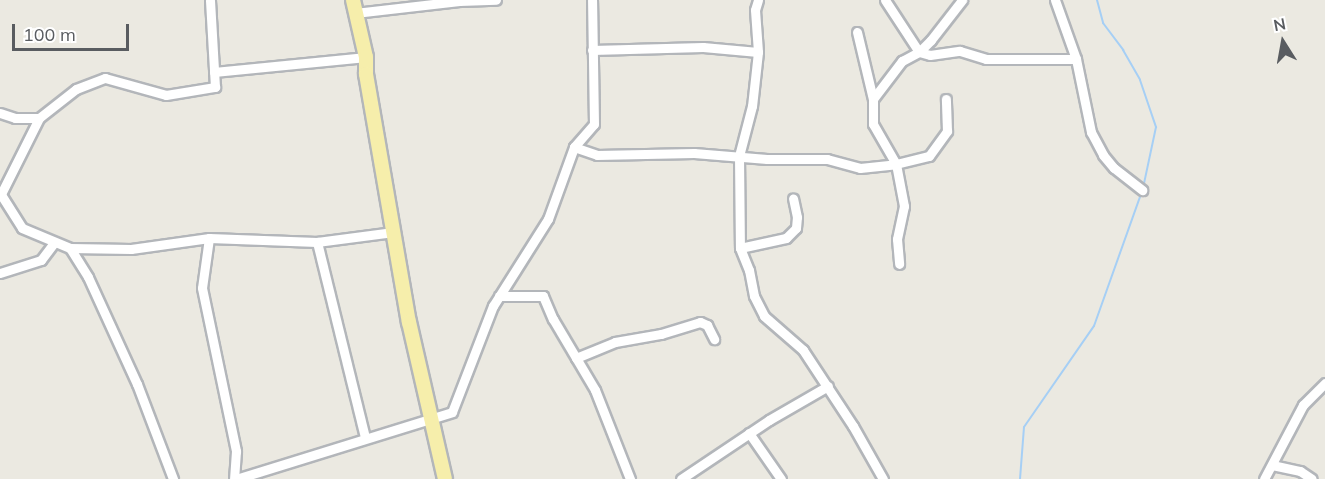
<!DOCTYPE html>
<html>
<head>
<meta charset="utf-8">
<style>
  body { margin:0 }
  #map { position:relative; width:1325px; height:479px; overflow:hidden; background:#ebe9e1; font-family:Mulish,sans-serif }
  div>[style] { position:absolute }
  [style*='--x'] { left:calc(var(--x)*1px); top:calc(var(--y)*1px); width:calc(var(--w)*1px); rotate:calc(var(--a)*1deg) }
  .stream>* { height:2px; margin:-1px; padding:0 1px; transform-origin:1px; border-radius:1px; background:#a6cff5 }
  .roads { filter:drop-shadow(2px 0 #b3b6ba) drop-shadow(-2px 0 #b3b6ba) drop-shadow(0 2px #b3b6ba) drop-shadow(0 -2px #b3b6ba) }
  .minor>* { height:9px; margin:-4.5px; padding:0 4.5px; transform-origin:4.5px; border-radius:4.5px; background:#fff }
  .primary>* { height:14px; margin:-7px; padding:0 7px; transform-origin:7px; border-radius:7px; background:#f6eeab }
  span { translate:-50% -50%; white-space:nowrap; text-align:center; line-height:1.15; -webkit-text-stroke:5px #fff; paint-order:stroke }
  .north { position:absolute; left:1253px; top:12px; width:60px; height:60px; -webkit-text-stroke:4px #fff; paint-order:stroke; rotate:349deg; font-size:16px; font-weight:700; line-height:24px; text-align:center; color:#595c60 }
  .north::after { content:''; display:block; margin:auto; width:21px; height:27px; background:#595c60; clip-path:polygon(50% 0,100% 100%,50% 72%,0 100%) }
  .scale { position:absolute; left:12px; top:24px; width:117px; height:27px; box-sizing:border-box; border:3px solid #595c60; border-top:0; padding-left:8px; font-size:18px; line-height:21px; white-space:nowrap; color:#595c60; -webkit-text-stroke:4px #fff; paint-order:stroke }
</style>
</head>
<body>
<div id="map">
  <div class="stream">
    <i style="--x:1097;--y:0;--w:24;--a:75"></i>
    <i style="--x:1103;--y:23;--w:34;--a:53"></i>
    <i style="--x:1123;--y:50;--w:34;--a:60"></i>
    <i style="--x:1140;--y:80;--w:50;--a:71.2"></i>
    <i style="--x:1156;--y:127;--w:62;--a:102"></i>
    <i style="--x:1020;--y:479;--w:52;--a:-85.6"></i>
    <i style="--x:1024;--y:427;--w:123;--a:-55.3"></i>
    <i style="--x:1094;--y:326;--w:140;--a:-70.4"></i>
  </div>
  <div class="roads">
    <div class="minor">
      <i style="--x:758;--y:0;--w:10;--a:107"></i>
      <i style="--x:755;--y:10;--w:42;--a:85.9"></i>
      <i style="--x:758;--y:52;--w:54;--a:96.3"></i>
      <i style="--x:752;--y:106;--w:52;--a:104.6"></i>
      <i style="--x:739;--y:156;--w:92;--a:89.4"></i>
      <i style="--x:740;--y:248;--w:24;--a:68"></i>
      <i style="--x:749;--y:270;--w:26;--a:79"></i>
      <i style="--x:754;--y:296;--w:22;--a:63"></i>
      <i style="--x:764;--y:316;--w:52;--a:41.1"></i>
      <i style="--x:803;--y:350;--w:91;--a:56.7"></i>
      <i style="--x:853;--y:426;--w:61;--a:60.5"></i>
      <i style="--x:885;--y:0;--w:62;--a:56.8"></i>
      <i style="--x:919;--y:52;--w:11;--a:15"></i>
      <i style="--x:930;--y:55;--w:30;--a:-8"></i>
      <i style="--x:960;--y:51;--w:27;--a:17"></i>
      <i style="--x:986;--y:59;--w:90;--a:0"></i>
      <i style="--x:1055;--y:0;--w:63;--a:70.4"></i>
      <i style="--x:1076;--y:59;--w:75;--a:78.4"></i>
      <i style="--x:1091;--y:132;--w:26;--a:62"></i>
      <i style="--x:1103;--y:155;--w:17;--a:50"></i>
      <i style="--x:1114;--y:168;--w:36;--a:38"></i>
      <i style="--x:355;--y:13;--w:105;--a:-6.6"></i>
      <i style="--x:459;--y:1;--w:37;--a:-2"></i>
      <i style="--x:857;--y:32;--w:69;--a:76.6"></i>
      <i style="--x:873;--y:99;--w:25;--a:90"></i>
      <i style="--x:873;--y:124;--w:46;--a:60.1"></i>
      <i style="--x:896;--y:164;--w:43;--a:79.2"></i>
      <i style="--x:904;--y:206;--w:34;--a:102"></i>
      <i style="--x:897;--y:239;--w:25;--a:85"></i>
      <i style="--x:592;--y:50;--w:111;--a:-1.5"></i>
      <i style="--x:703;--y:47;--w:55;--a:5.2"></i>
      <i style="--x:214;--y:72;--w:153;--a:-5.6"></i>
      <i style="--x:873;--y:99;--w:48;--a:-52.7"></i>
      <i style="--x:902;--y:61;--w:19;--a:-28"></i>
      <i style="--x:919;--y:52;--w:17;--a:-45"></i>
      <i style="--x:931;--y:40;--w:51;--a:-52.2"></i>
      <i style="--x:0;--y:113;--w:16;--a:18"></i>
      <i style="--x:15;--y:118;--w:24;--a:0"></i>
      <i style="--x:574;--y:147;--w:24;--a:19"></i>
      <i style="--x:597;--y:155;--w:97;--a:-1.2"></i>
      <i style="--x:694;--y:153;--w:73;--a:4.7"></i>
      <i style="--x:767;--y:159;--w:60;--a:0"></i>
      <i style="--x:827;--y:159;--w:34;--a:15"></i>
      <i style="--x:860;--y:168;--w:36;--a:-6"></i>
      <i style="--x:896;--y:164;--w:34;--a:-14"></i>
      <i style="--x:929;--y:156;--w:31;--a:-54"></i>
      <i style="--x:947;--y:131;--w:32;--a:-92"></i>
      <i style="--x:0;--y:193;--w:41;--a:57.8"></i>
      <i style="--x:22;--y:228;--w:52;--a:22.6"></i>
      <i style="--x:70;--y:248;--w:61;--a:0.9"></i>
      <i style="--x:131;--y:249;--w:79;--a:-8"></i>
      <i style="--x:209;--y:238;--w:108;--a:2.1"></i>
      <i style="--x:317;--y:242;--w:77;--a:-7.5"></i>
      <i style="--x:0;--y:196;--w:87;--a:-63.4"></i>
      <i style="--x:39;--y:118;--w:47;--a:-38.1"></i>
      <i style="--x:76;--y:89;--w:31;--a:-21"></i>
      <i style="--x:105;--y:78;--w:63;--a:15.6"></i>
      <i style="--x:166;--y:95;--w:50;--a:-9.3"></i>
      <i style="--x:215;--y:87;--w:87;--a:-93.3"></i>
      <i style="--x:209;--y:238;--w:50;--a:98"></i>
      <i style="--x:202;--y:288;--w:167;--a:78.2"></i>
      <i style="--x:236;--y:451;--w:28;--a:94"></i>
      <i style="--x:317;--y:242;--w:202;--a:76.2"></i>
      <i style="--x:70;--y:248;--w:34;--a:58"></i>
      <i style="--x:88;--y:277;--w:118;--a:65.4"></i>
      <i style="--x:137;--y:384;--w:102;--a:69.2"></i>
      <i style="--x:740;--y:248;--w:47;--a:-12.3"></i>
      <i style="--x:786;--y:238;--w:14;--a:-45"></i>
      <i style="--x:796;--y:228;--w:11;--a:-85"></i>
      <i style="--x:797;--y:217;--w:19;--a:-102"></i>
      <i style="--x:0;--y:273;--w:43;--a:-17.6"></i>
      <i style="--x:41;--y:260;--w:21;--a:-53"></i>
      <i style="--x:499;--y:296;--w:44;--a:0"></i>
      <i style="--x:543;--y:296;--w:25;--a:67"></i>
      <i style="--x:553;--y:319;--w:82;--a:59.4"></i>
      <i style="--x:595;--y:390;--w:96;--a:68.5"></i>
      <i style="--x:576;--y:358;--w:42;--a:-22.3"></i>
      <i style="--x:615;--y:342;--w:47;--a:-9.9"></i>
      <i style="--x:661;--y:334;--w:41;--a:-17.1"></i>
      <i style="--x:700;--y:322;--w:8;--a:23"></i>
      <i style="--x:707;--y:325;--w:16;--a:63"></i>
      <i style="--x:749;--y:433;--w:56;--a:55.2"></i>
      <i style="--x:1272;--y:465;--w:29;--a:12"></i>
      <i style="--x:1300;--y:471;--w:14;--a:34"></i>
      <i style="--x:236;--y:479;--w:226;--a:-17.2"></i>
      <i style="--x:452;--y:412;--w:114;--a:-68.9"></i>
      <i style="--x:493;--y:306;--w:103;--a:-57.7"></i>
      <i style="--x:548;--y:219;--w:77;--a:-70.1"></i>
      <i style="--x:574;--y:147;--w:30;--a:-49"></i>
      <i style="--x:594;--y:124;--w:124;--a:-90.9"></i>
      <i style="--x:681;--y:479;--w:106;--a:-33.8"></i>
      <i style="--x:769;--y:420;--w:68;--a:-30"></i>
      <i style="--x:1264;--y:479;--w:84;--a:-62.2"></i>
      <i style="--x:1303;--y:405;--w:31;--a:-45"></i>
    </div>
    <div class="primary">
      <i style="--x:353;--y:0;--w:58;--a:77.2"></i>
      <i style="--x:366;--y:57;--w:17;--a:90"></i>
      <i style="--x:366;--y:74;--w:252;--a:80.2"></i>
      <i style="--x:409;--y:322;--w:161;--a:77.1"></i>
    </div>
  </div>
  <div class="north">N</div>
  <div class="scale">100 m</div>
</div>
</body>
</html>
